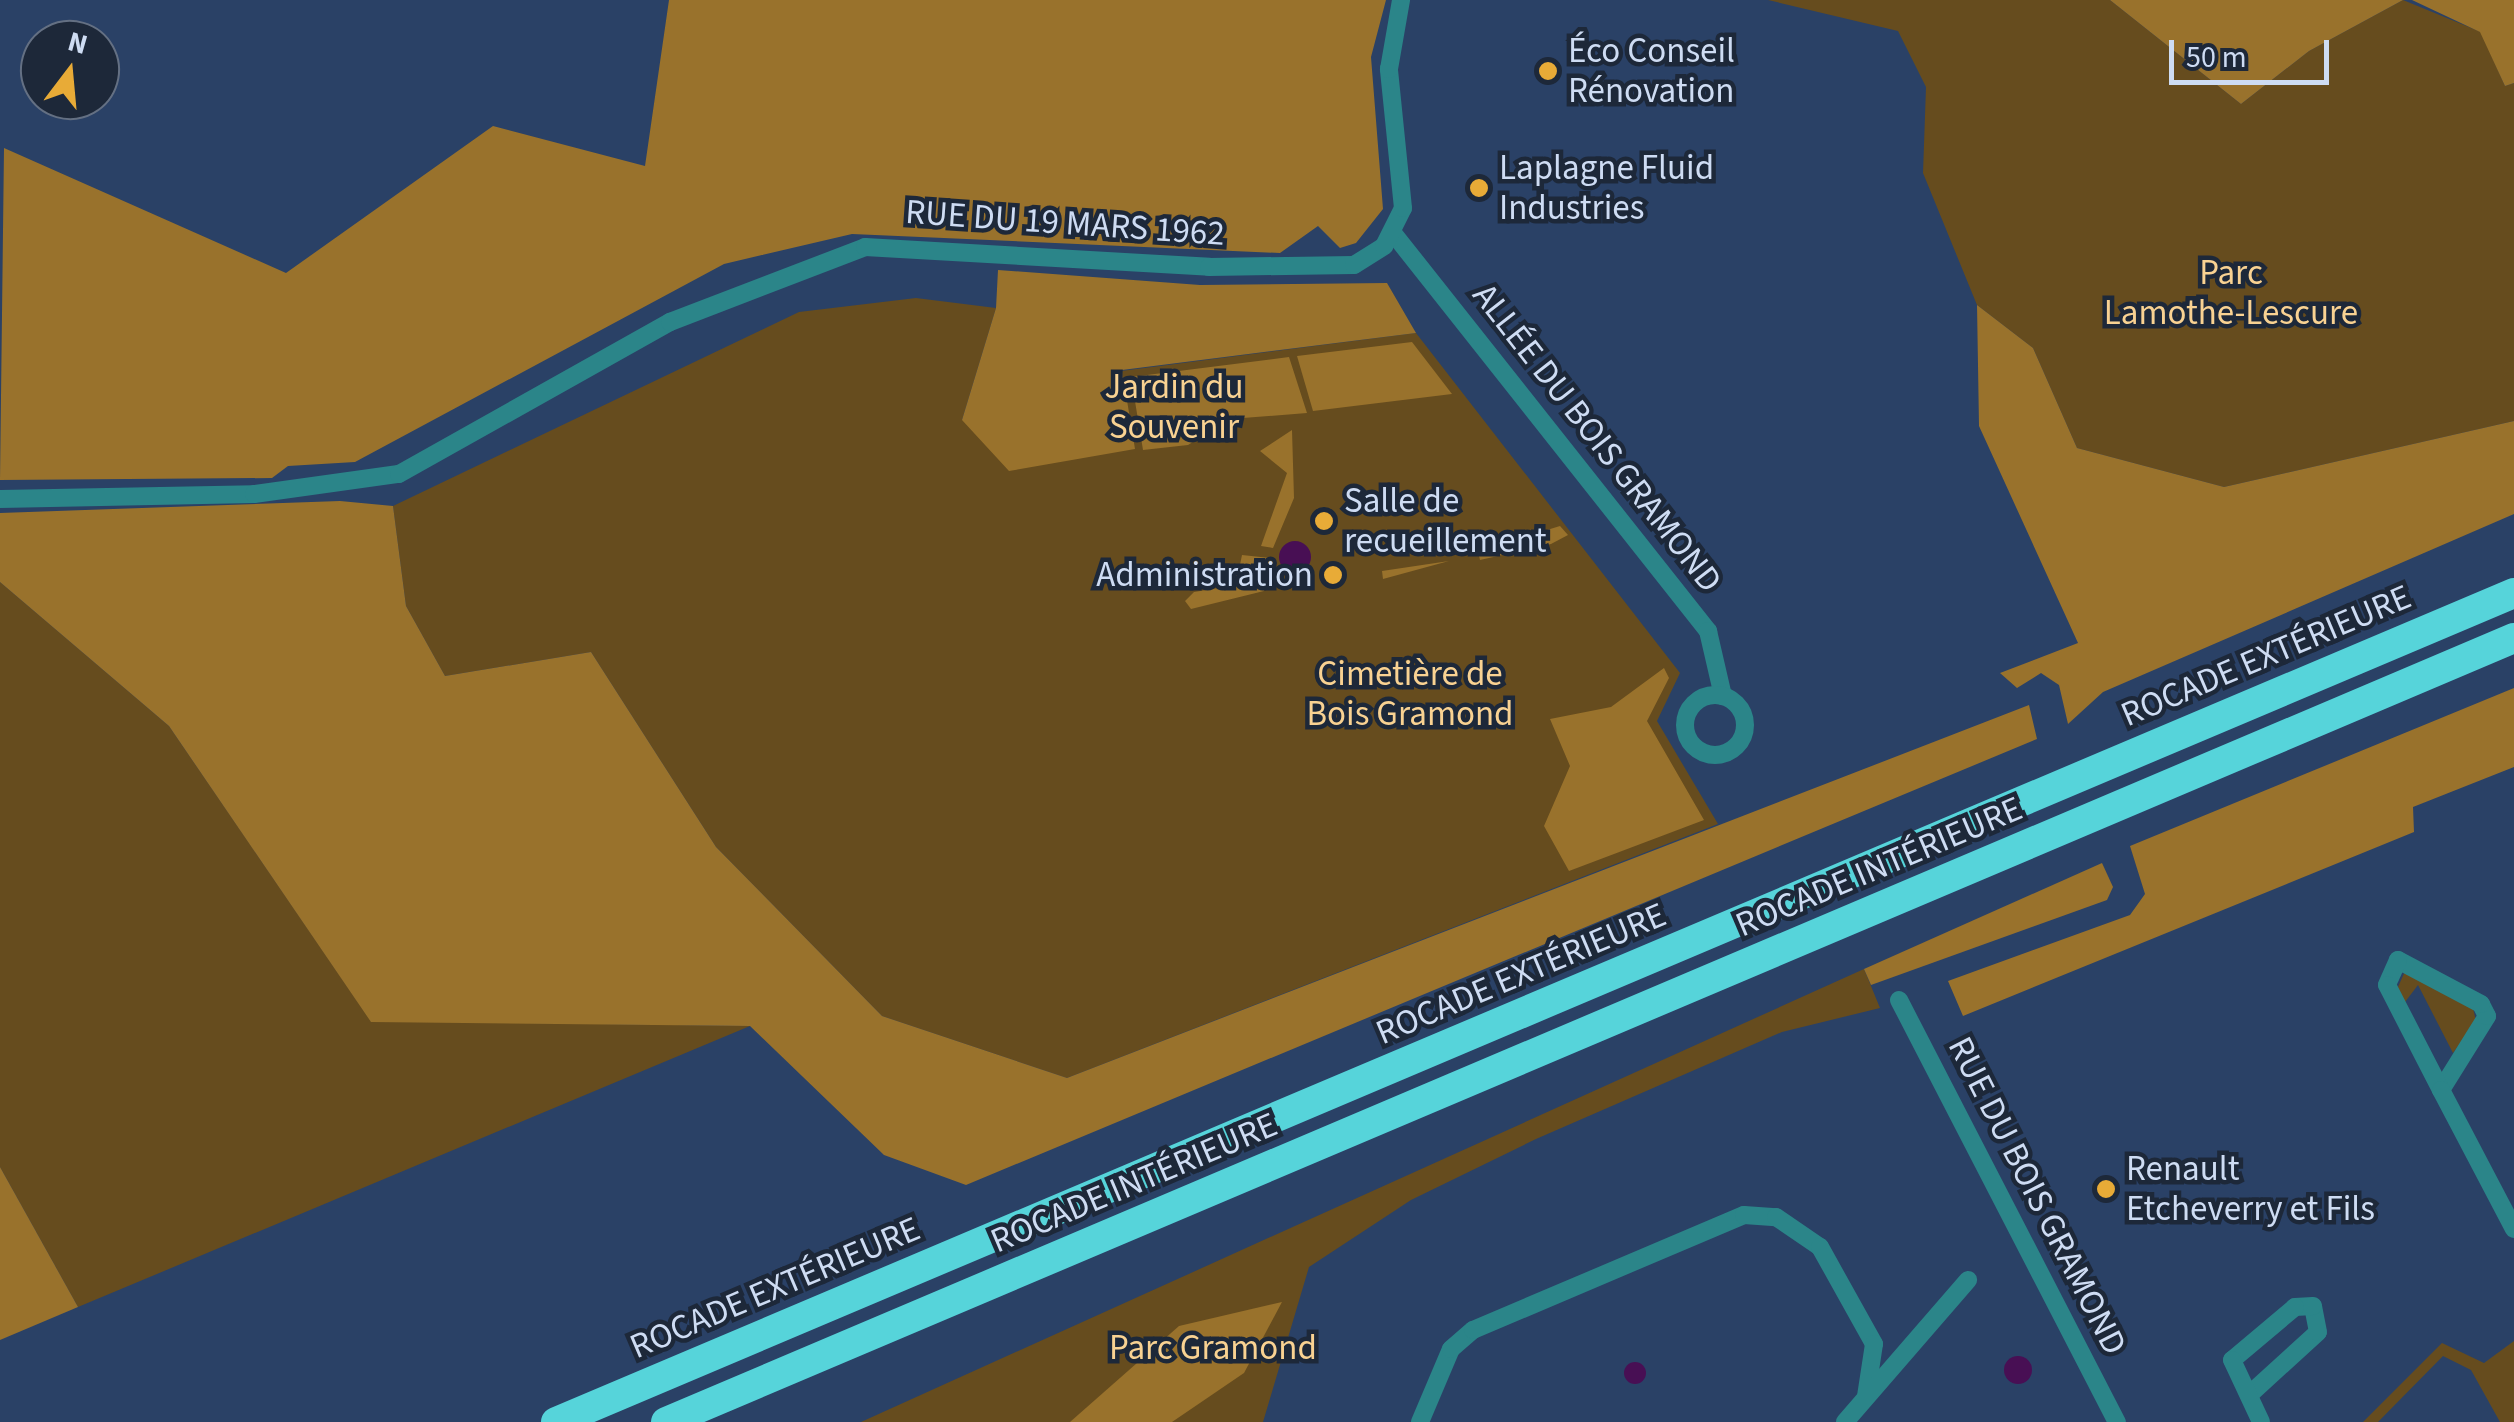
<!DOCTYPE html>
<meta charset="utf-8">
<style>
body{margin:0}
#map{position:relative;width:2514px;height:1422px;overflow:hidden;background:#2a4166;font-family:"Source Sans 3",sans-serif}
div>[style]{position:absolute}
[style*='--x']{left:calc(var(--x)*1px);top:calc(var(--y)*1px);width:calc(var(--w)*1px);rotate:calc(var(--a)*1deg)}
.green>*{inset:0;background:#664c1e}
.forest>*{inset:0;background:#99722c}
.water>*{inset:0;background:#480f54}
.round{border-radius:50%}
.street>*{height:18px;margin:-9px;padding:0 9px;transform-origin:9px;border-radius:9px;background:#2b8589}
.street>.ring{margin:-9px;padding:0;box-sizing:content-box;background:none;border:18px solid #2b8589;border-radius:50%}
.highway>*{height:30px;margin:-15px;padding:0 15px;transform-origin:15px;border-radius:15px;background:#56d4da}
.dots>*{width:28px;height:28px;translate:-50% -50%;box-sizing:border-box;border:5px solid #1d2839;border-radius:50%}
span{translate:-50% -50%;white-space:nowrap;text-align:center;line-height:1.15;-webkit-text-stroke:9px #1d2839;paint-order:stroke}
.poi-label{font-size:35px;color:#cedcf3}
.left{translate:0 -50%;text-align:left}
.right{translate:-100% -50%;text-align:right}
.street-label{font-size:35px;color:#cedcf3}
.park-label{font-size:35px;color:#f9d292}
.north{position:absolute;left:20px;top:20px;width:100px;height:100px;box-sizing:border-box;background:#1d2839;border:2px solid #647083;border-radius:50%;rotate:16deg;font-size:28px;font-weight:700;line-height:40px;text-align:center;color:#cedcf3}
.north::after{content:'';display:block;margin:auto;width:35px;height:45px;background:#e8ab37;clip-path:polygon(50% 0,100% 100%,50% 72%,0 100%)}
.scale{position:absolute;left:2169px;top:40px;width:160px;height:45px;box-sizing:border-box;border:5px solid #cedcf3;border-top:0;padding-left:12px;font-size:30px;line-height:35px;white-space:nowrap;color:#cedcf3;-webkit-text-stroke:8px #1d2839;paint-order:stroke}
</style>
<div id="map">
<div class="green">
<div style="clip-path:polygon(1768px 0,2110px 0,2241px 104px,2309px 51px,2403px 0,2481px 32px,2505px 86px,2514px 83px,2514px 421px,2224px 487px,2077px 448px,2033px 348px,1977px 305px,1923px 173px,1926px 87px,1898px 31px)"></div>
<div style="clip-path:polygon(916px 298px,996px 308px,962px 420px,1121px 371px,1416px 333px,1680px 673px,1657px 721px,1718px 824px,1067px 1078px,882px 1016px,716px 847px,591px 652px,445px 676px,406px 606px,393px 506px,799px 312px)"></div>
<div style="clip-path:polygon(0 582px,169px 726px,371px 1021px,750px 1026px,78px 1307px,0 1167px)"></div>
<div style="clip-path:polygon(1864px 969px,1880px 1008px,1782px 1032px,1536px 1139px,1411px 1200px,1309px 1267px,1263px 1422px,861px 1422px)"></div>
<div style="clip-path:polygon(2406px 969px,2472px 1004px,2476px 1021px,2453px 1053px,2418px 985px,2405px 1002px,2398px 987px)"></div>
<div style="clip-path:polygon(2514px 1341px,2514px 1422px,2500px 1422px,2471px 1370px,2443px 1356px,2378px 1422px,2363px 1422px,2442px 1343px,2484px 1363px)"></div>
</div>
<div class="forest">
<div style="clip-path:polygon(669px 0,1386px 0,1371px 57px,1383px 209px,1356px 243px,1340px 248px,1318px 226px,1280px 253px,852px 234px,724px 264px,355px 462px,288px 466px,272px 478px,0 480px,4px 148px,286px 273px,493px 126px,645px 166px)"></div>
<div style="clip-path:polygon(2110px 0,2403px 0,2309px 51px,2241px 104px)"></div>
<div style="clip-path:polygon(2412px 0,2514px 0,2514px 83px,2505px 86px,2480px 32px)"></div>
<div style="clip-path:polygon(998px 270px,1200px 285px,1387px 283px,1416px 333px,1122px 370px,1135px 449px,1009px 471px,962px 420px,996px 308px)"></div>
<div style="clip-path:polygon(1977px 305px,2033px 348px,2077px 448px,2224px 487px,2514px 421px,2514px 514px,2103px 692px,2068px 724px,2059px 685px,2041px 673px,2017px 688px,2000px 673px,2078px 643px,1979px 426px)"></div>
<div style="clip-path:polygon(1412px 342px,1452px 394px,1313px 411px,1297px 356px)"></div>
<div style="clip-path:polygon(1289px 357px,1307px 413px,1230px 419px,1188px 445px,1143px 450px,1131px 377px)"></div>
<div style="clip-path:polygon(1292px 430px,1294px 498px,1273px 548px,1261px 546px,1287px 473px,1260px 451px)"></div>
<div style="clip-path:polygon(340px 501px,393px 506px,406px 606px,445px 676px,591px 652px,716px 847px,882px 1016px,1067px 1078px,2029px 705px,2037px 739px,966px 1185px,884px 1155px,750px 1026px,371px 1022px,169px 726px,0 582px,0 513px)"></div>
<div style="clip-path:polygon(1560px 526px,1568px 535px,1551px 544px,1480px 560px,1478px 551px)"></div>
<div style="clip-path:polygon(1242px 555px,1270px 558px,1264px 591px,1191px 609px,1185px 601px,1194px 592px,1249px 583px,1238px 574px)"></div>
<div style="clip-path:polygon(1449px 561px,1383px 579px,1382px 571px)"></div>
<div style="clip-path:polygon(1664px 668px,1669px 678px,1647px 721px,1704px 820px,1569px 871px,1544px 826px,1570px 766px,1550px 719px,1611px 707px)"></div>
<div style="clip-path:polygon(2514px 688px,2514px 767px,2413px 807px,2414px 832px,1963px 1016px,1948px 981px,2130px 915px,2145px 894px,2130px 846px)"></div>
<div style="clip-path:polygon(2102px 863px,2113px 887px,2107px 900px,1871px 985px,1864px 969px)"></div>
<div style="clip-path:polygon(0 1167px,78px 1307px,0 1340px)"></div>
<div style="clip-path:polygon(1282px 1302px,1244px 1373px,1172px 1422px,1070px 1422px,1179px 1326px)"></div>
</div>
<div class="water">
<div class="round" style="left:1279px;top:541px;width:32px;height:32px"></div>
<div class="round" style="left:2004px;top:1356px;width:28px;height:28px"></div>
<div class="round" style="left:1624px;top:1362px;width:22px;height:22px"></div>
</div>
<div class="street">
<div style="--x:1393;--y:233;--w:508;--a:51.64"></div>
<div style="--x:1708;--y:631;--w:67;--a:77"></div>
<div style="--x:0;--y:499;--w:254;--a:-1.1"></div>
<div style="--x:254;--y:494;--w:146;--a:-7.9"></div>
<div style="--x:399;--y:474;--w:311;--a:-29.3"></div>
<div style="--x:670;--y:322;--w:209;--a:-21"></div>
<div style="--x:865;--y:247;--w:345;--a:3.3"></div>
<div style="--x:1209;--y:267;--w:145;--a:-0.8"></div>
<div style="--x:1354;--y:265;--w:36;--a:-32"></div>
<div style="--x:1384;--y:246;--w:42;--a:-63.4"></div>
<div style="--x:1403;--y:208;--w:140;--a:-95.8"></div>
<div style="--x:1389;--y:69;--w:70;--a:-80.1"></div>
<div class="ring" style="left:1685px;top:695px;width:42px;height:42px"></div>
<div style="--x:1899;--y:1000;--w:475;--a:62.7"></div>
<div style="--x:2441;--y:1090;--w:87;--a:-58.1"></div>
<div style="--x:2487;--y:1016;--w:13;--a:-117"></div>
<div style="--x:2481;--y:1004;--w:94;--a:-152.1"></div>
<div style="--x:2398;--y:960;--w:27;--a:114"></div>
<div style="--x:2387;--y:985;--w:118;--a:62.8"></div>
<div style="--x:2441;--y:1090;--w:157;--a:62.3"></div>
<div style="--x:2249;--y:1395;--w:93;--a:-42.4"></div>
<div style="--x:2318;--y:1332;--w:26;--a:-101"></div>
<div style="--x:2313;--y:1306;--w:18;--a:177"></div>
<div style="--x:2295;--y:1307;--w:82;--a:139.9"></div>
<div style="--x:2232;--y:1360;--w:68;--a:64.9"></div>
<div style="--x:1420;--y:1422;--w:79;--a:-67"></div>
<div style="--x:1451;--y:1349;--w:29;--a:-41"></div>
<div style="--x:1473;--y:1330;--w:294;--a:-23"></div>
<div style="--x:1744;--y:1215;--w:32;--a:4"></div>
<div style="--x:1776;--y:1217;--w:53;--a:34.3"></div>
<div style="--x:1820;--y:1247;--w:111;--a:60.9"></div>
<div style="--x:1874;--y:1344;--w:53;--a:98.7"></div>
<div style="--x:1845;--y:1422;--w:188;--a:-49.1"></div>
</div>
<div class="highway">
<div style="--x:556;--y:1422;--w:2126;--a:-22.95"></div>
<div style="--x:666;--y:1422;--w:2007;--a:-22.99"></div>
</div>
<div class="dots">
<div style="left:1548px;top:71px;background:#e8ab37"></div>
<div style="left:1479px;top:188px;background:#e8ab37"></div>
<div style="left:1324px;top:521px;background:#e8ab37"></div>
<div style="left:1333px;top:575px;background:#e8ab37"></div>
<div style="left:2106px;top:1189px;background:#e8ab37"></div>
</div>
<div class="poi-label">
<span class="left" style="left:1568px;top:71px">Éco Conseil<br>Rénovation</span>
<span class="left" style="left:1499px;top:188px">Laplagne Fluid<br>Industries</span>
<span class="left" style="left:1344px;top:521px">Salle de<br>recueillement</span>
<span class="right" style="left:1313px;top:575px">Administration</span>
<span class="left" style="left:2126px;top:1189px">Renault<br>Etcheverry et Fils</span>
</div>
<div class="street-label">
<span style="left:1065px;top:223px;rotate:4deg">RUE DU 19 MARS 1962</span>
<span style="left:1597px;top:438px;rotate:52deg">ALLÉE DU BOIS GRAMOND</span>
<span style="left:2266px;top:656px;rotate:-23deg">ROCADE EXTÉRIEURE</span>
<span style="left:1879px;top:867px;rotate:-23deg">ROCADE INTÉRIEURE</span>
<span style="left:1521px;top:974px;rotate:-23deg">ROCADE EXTÉRIEURE</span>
<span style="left:1134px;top:1183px;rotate:-23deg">ROCADE INTÉRIEURE</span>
<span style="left:2037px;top:1196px;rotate:63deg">RUE DU BOIS GRAMOND</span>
<span style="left:775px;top:1288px;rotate:-23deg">ROCADE EXTÉRIEURE</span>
</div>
<div class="park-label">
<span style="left:2231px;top:293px">Parc<br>Lamothe-Lescure</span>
<span style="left:1174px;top:407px">Jardin du<br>Souvenir</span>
<span style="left:1410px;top:694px">Cimetière de<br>Bois Gramond</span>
<span style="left:1213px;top:1348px">Parc Gramond</span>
</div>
<div class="north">N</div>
<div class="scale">50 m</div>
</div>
